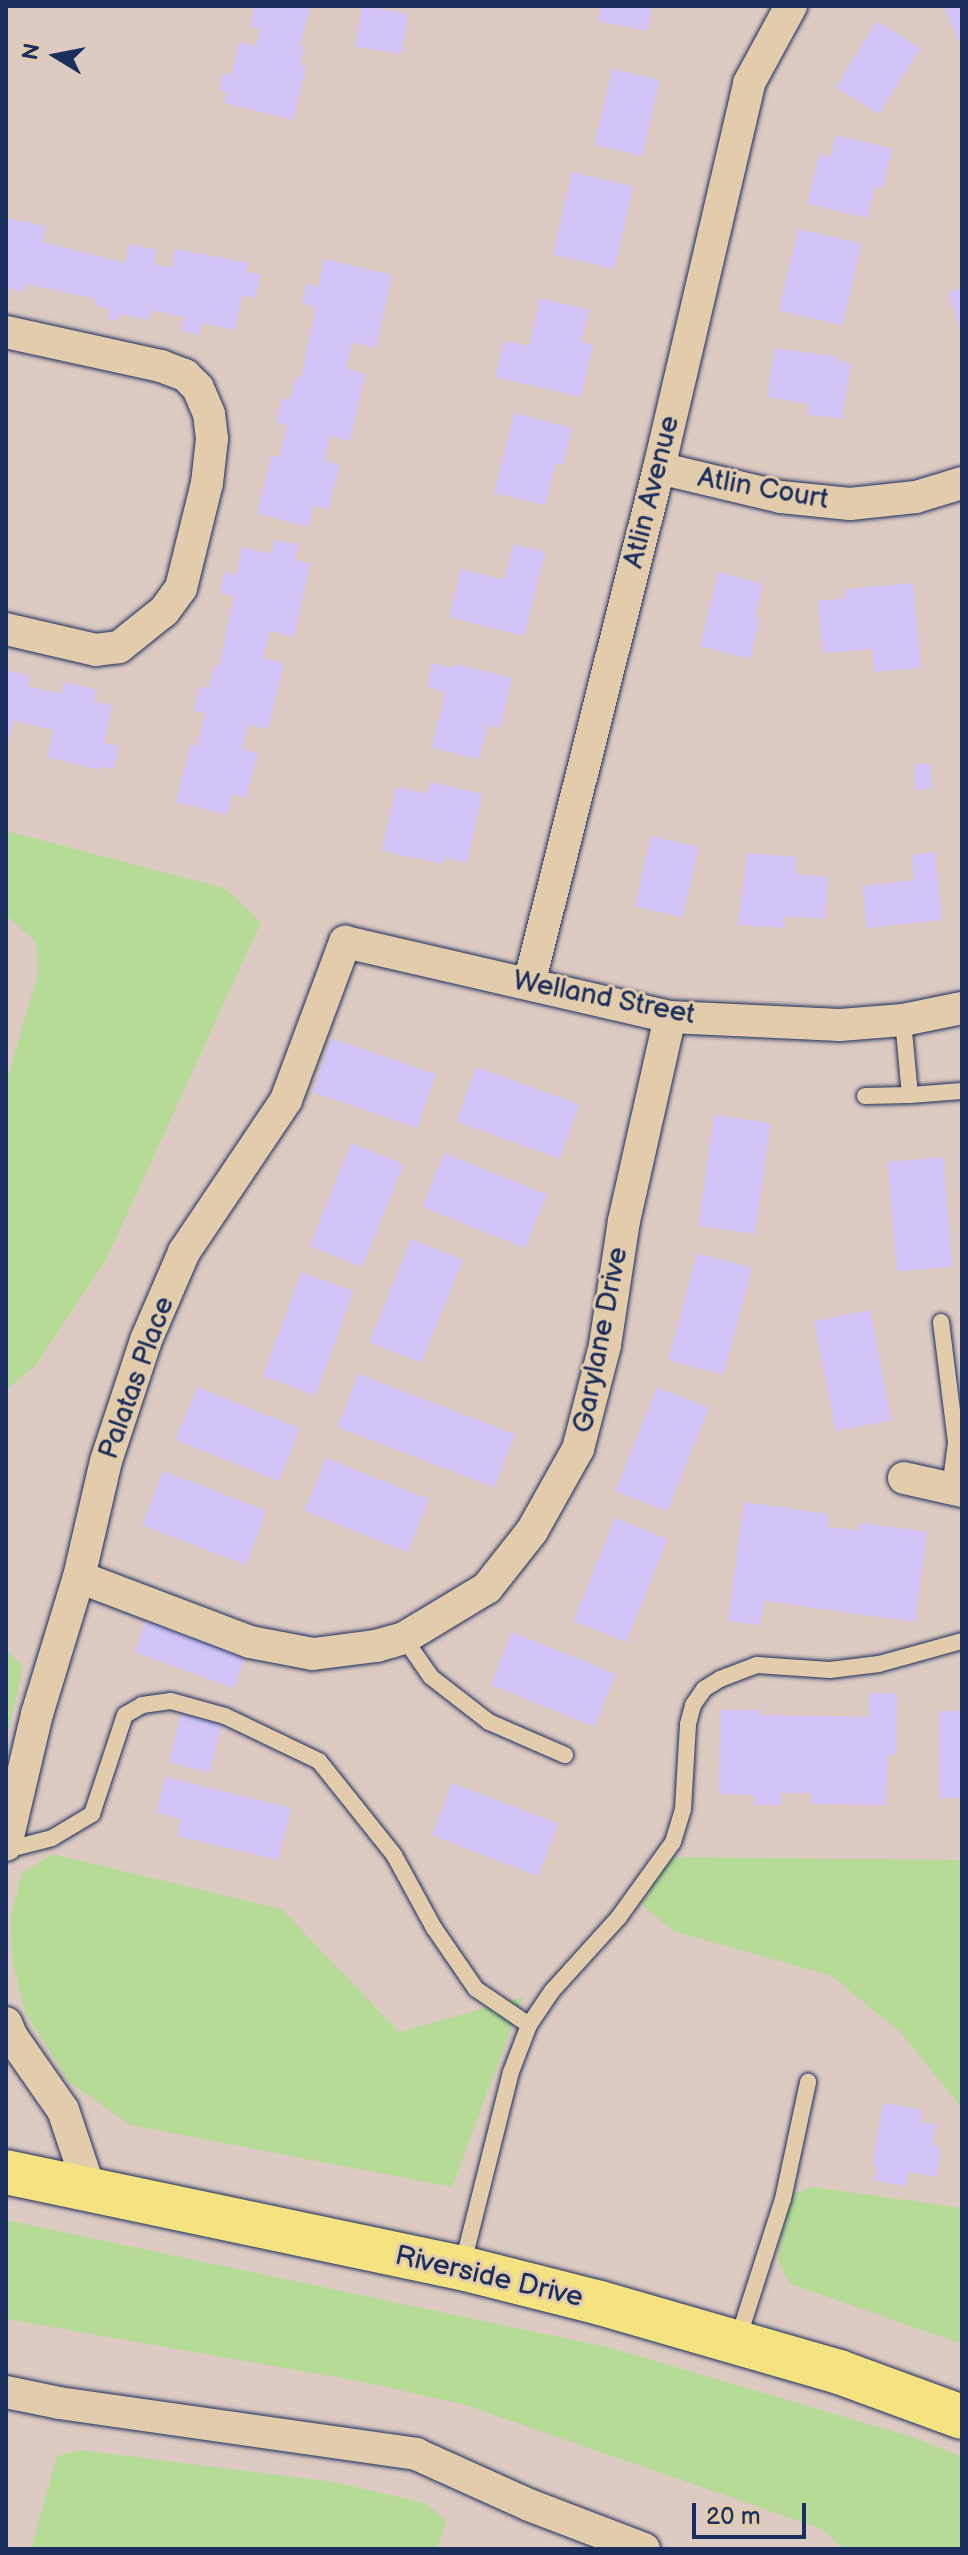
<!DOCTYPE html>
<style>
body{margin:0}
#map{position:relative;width:968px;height:2555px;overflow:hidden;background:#ddcac2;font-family:"Balsamiq Sans",sans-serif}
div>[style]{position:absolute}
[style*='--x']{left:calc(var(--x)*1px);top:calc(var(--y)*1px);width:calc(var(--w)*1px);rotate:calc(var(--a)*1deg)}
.green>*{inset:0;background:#b5db97}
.building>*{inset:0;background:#d2c4f6;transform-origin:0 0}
.roads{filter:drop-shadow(0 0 2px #1b2f5e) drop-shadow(0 0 2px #1b2f5e)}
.service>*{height:16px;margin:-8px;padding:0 8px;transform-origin:8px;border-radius:8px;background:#e2ccac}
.minor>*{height:32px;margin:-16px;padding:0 16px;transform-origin:16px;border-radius:16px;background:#e2ccac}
.primary>*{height:44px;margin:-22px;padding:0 22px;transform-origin:22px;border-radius:22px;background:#f5e382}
span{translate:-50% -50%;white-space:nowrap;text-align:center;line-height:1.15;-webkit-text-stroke:6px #e2ccac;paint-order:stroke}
.street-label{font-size:28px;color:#1b2f5e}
.frame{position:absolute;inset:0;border:8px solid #1b2f5e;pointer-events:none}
.north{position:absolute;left:16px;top:16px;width:80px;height:80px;-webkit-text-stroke:6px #e2ccac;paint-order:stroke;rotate:280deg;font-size:22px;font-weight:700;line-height:32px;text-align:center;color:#1b2f5e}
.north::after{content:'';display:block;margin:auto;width:28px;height:36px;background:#1b2f5e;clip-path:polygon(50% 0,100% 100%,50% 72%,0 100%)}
.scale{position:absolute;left:692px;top:2503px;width:114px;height:36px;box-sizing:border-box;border:4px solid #1b2f5e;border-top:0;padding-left:10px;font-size:24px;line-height:28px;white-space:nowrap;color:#1b2f5e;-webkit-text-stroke:6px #e2ccac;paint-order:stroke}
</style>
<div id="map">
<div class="green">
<div style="clip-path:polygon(6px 831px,224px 888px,261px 922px,107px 1258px,36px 1365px,6px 1390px,6px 1083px,38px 974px,36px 942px,6px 915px)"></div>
<div style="clip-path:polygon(6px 1650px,23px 1667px,6px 1741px)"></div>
<div style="clip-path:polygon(52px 1854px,281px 1909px,399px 2032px,523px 1997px,452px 2187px,130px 2125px,69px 2082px,25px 2012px,12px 1959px,11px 1915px,22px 1873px)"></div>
<div style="clip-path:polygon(666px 1857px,962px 1860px,962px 2108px,901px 2033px,832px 1976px,673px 1931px,642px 1905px)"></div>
<div style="clip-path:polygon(813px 2187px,962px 2208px,962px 2344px,790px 2284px,778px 2260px,789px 2195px)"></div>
<div style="clip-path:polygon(6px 2220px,611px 2348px,909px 2436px,962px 2457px,962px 2549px,844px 2549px,822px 2529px,465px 2405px,363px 2382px,6px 2319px)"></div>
<div style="clip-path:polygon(81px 2450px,334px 2482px,424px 2503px,446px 2520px,437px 2549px,31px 2549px,57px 2456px)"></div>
</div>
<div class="building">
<div style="clip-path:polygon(254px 6px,310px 8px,300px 45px,304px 46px,300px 65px,306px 67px,293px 120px,224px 103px,227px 92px,219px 90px,222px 73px,231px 75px,239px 42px,256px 46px,260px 29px,250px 27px)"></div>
<div style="left:362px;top:6px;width:47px;height:41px;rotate:10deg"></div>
<div style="clip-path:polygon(601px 6px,652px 6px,647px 31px,598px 21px)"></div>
<div style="clip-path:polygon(943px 6px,962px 6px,962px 38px,958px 40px)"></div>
<div style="left:877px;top:21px;width:51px;height:78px;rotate:32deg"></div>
<div style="left:612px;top:69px;width:49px;height:78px;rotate:13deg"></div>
<div style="clip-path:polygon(836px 135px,892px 149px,883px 188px,875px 187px,867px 218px,807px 204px,819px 154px,830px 157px)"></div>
<div style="left:572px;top:172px;width:63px;height:85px;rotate:13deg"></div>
<div style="clip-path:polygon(6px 218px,46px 226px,42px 242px,125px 263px,129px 244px,156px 250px,154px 265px,171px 268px,175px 249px,249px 263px,246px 272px,261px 275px,255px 298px,242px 296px,235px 330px,202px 323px,200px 335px,181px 331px,184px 317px,151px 310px,149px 320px,119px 314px,117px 320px,108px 319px,109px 309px,95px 305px,96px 299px,26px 284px,24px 292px,6px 288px)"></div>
<div style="left:798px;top:229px;width:65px;height:84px;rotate:13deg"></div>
<div style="clip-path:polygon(324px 259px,392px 275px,376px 348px,352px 342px,346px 369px,365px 374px,350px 441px,330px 436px,324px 461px,340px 464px,328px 509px,314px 506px,308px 527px,257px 513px,271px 456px,279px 457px,287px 425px,276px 422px,282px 398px,291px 399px,296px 377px,301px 377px,316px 307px,302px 304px,306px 284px,318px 287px)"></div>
<div style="clip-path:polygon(962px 288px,962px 332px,961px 332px,948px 292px)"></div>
<div style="clip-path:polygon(540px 298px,589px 310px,581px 342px,593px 345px,581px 397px,495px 377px,504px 341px,529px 346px)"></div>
<div style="clip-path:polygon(775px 348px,838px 357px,837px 361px,851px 363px,842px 419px,807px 414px,808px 404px,767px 397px)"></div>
<div style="clip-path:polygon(514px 413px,572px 428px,563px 465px,556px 463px,545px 505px,494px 493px)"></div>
<div style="clip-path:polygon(275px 540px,298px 544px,295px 560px,310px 564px,294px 637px,270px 631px,263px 658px,284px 663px,268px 729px,248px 725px,242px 749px,258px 753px,246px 798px,232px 794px,227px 815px,176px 802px,190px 745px,197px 746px,205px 713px,194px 711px,200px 686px,209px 688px,214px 665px,219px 666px,234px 596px,220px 593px,224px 572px,236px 575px,242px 547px,271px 554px)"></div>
<div style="clip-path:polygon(513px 544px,545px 552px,524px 636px,449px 617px,461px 569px,504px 580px)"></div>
<div style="clip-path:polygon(718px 572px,763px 584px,755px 617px,760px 618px,750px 659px,700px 646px)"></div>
<div style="clip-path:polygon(913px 583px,921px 668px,874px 672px,872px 649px,823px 653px,818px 601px,846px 598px,845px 589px)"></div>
<div style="clip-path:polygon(432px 663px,453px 668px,454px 664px,512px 678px,500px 728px,488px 725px,479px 759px,432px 748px,445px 692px,427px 687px)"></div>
<div style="clip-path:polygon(6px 670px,30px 676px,28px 686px,61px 694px,64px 682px,96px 690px,94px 701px,112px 705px,104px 743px,119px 747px,114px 769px,100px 766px,99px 770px,47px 757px,54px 730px,14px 721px,6px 748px)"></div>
<div style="left:930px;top:763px;width:26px;height:16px;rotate:86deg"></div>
<div style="clip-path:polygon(430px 782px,482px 794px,467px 863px,445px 858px,443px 864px,382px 851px,396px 787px,427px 794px)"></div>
<div style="left:651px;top:836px;width:49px;height:72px;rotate:13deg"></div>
<div style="clip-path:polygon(935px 852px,942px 920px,867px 928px,862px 886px,914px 880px,911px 855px)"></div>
<div style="clip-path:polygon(747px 853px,796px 857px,795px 874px,828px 877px,825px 919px,785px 916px,784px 928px,738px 925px)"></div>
<div style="left:331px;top:1038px;width:111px;height:57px;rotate:19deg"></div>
<div style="left:476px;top:1067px;width:110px;height:58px;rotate:20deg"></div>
<div style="left:714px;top:1115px;width:57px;height:112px;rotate:8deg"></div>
<div style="left:351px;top:1143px;width:57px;height:111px;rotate:22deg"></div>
<div style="left:444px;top:1153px;width:111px;height:58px;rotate:22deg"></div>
<div style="left:943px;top:1157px;width:110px;height:56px;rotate:85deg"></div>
<div style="left:411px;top:1239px;width:56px;height:111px;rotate:22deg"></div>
<div style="left:697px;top:1253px;width:57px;height:111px;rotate:15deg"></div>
<div style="left:301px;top:1272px;width:56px;height:111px;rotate:20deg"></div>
<div style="left:870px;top:1310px;width:112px;height:57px;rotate:79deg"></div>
<div style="left:358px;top:1374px;width:168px;height:57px;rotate:21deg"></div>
<div style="left:197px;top:1387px;width:111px;height:57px;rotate:22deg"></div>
<div style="left:657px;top:1387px;width:56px;height:112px;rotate:22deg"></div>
<div style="left:326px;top:1458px;width:111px;height:57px;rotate:22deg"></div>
<div style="left:163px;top:1471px;width:111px;height:58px;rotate:21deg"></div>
<div style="clip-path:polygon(744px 1502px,828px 1514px,827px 1527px,859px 1531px,860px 1523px,927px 1532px,915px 1622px,764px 1601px,760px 1625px,728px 1621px)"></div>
<div style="left:615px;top:1518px;width:57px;height:111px;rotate:22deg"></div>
<div style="left:146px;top:1620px;width:106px;height:34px;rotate:20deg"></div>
<div style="left:512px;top:1632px;width:112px;height:57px;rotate:22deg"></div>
<div style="clip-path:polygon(869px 1693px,897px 1693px,896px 1755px,888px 1755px,886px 1805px,811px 1804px,811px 1793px,781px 1793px,781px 1805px,754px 1805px,754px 1795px,719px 1794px,720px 1710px,760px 1710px,760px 1715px,869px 1717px)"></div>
<div style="left:939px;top:1711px;width:23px;height:87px"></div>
<div style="left:181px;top:1713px;width:42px;height:51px;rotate:14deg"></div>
<div style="clip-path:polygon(165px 1777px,291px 1808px,278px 1860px,177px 1836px,181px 1819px,156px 1813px)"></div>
<div style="left:452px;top:1783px;width:114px;height:56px;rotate:21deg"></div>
<div style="clip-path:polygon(883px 2103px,923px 2110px,921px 2122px,936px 2124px,932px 2146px,941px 2147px,936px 2177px,908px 2172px,906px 2186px,874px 2181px,877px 2166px,872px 2165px)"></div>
</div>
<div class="roads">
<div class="service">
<div style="--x:903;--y:1020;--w:75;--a:84.7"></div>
<div style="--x:910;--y:1095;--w:52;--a:-4.4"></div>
<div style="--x:865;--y:1096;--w:45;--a:-1.3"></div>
<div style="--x:941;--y:1322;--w:122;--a:82.9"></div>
<div style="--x:956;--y:1443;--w:45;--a:97.6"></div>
<div style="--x:404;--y:1638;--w:47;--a:55.3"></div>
<div style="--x:431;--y:1677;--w:73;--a:37.8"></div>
<div style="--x:489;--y:1722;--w:83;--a:23.5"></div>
<div style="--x:6;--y:1850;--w:48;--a:-14.6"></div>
<div style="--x:52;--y:1838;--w:47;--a:-31"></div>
<div style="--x:92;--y:1814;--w:104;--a:-71.6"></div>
<div style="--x:125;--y:1715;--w:20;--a:-30"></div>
<div style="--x:142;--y:1705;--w:29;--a:-8"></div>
<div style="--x:171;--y:1701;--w:56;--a:15.5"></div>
<div style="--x:225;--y:1716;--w:104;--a:25.6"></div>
<div style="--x:319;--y:1761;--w:120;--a:51.4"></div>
<div style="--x:394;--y:1855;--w:83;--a:61.3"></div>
<div style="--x:434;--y:1928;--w:74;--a:55.5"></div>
<div style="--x:476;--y:1989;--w:64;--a:34.2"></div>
<div style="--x:462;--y:2267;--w:201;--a:-75.9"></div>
<div style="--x:511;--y:2072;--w:50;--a:-69"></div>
<div style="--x:529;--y:2025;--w:41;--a:-55.9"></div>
<div style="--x:552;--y:1991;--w:100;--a:-47.8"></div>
<div style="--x:619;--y:1917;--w:92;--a:-54.2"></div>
<div style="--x:673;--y:1842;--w:34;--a:-73"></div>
<div style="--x:683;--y:1809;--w:85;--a:-86.6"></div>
<div style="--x:688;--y:1724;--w:20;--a:-75"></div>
<div style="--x:693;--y:1705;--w:19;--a:-55"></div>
<div style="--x:704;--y:1689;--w:19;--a:-32"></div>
<div style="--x:720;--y:1679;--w:40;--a:-21"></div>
<div style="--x:757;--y:1665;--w:73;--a:3.9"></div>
<div style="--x:830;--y:1670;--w:49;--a:-7"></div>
<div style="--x:879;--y:1664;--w:86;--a:-15.5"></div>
<div style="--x:738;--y:2339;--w:147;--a:-72.2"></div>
<div style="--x:783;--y:2199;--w:120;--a:-77.9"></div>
</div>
<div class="minor">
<div style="--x:6;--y:332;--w:159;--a:12.4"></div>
<div style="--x:161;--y:366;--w:26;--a:21"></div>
<div style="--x:185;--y:375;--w:18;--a:45"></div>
<div style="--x:198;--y:388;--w:28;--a:67"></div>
<div style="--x:209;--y:414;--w:25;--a:83"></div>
<div style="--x:212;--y:439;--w:44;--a:96.5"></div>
<div style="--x:207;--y:483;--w:108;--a:103.9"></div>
<div style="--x:181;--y:588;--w:29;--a:126"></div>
<div style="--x:164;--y:611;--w:58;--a:141.3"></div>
<div style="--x:119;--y:647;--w:23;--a:173"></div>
<div style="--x:96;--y:650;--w:92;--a:-166.9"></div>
<div style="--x:659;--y:468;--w:125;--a:13.4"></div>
<div style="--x:781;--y:497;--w:69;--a:5.8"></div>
<div style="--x:850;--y:504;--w:66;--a:-6.1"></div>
<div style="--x:916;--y:497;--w:48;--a:-16.9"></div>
<div style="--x:529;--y:984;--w:532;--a:-75.86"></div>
<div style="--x:659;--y:468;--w:395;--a:-76.8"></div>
<div style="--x:749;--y:83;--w:88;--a:-61.4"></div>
<div style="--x:904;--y:1478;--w:59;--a:12.6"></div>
<div style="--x:79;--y:1577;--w:183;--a:20.8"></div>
<div style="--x:250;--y:1642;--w:64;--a:10.8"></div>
<div style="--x:313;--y:1654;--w:64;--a:-7.2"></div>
<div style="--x:376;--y:1646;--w:29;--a:-16"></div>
<div style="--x:404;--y:1638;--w:97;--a:-31.1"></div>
<div style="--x:487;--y:1588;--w:73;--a:-51.7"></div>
<div style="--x:532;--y:1531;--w:94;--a:-60.7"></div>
<div style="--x:578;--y:1449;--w:107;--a:-75.4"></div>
<div style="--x:605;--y:1345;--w:125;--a:-81.3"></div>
<div style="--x:624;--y:1221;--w:209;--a:-77.3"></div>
<div style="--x:6;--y:1845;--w:135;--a:-76.7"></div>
<div style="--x:37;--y:1714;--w:143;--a:-73"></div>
<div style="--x:79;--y:1577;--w:119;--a:-76.9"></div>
<div style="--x:106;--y:1461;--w:127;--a:-71.7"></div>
<div style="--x:146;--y:1340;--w:96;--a:-66.6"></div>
<div style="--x:184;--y:1252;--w:183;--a:-56.1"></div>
<div style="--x:286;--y:1100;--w:169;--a:-69.5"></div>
<div style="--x:345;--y:942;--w:334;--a:13"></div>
<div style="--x:670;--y:1017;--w:170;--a:2.7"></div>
<div style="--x:840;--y:1025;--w:63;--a:-4.5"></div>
<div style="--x:903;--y:1020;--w:60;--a:-11.5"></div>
<div style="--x:6;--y:2023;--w:15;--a:67"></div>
<div style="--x:12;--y:2037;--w:89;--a:55.1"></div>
<div style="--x:63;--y:2110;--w:84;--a:71.4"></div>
<div style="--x:6;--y:2392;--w:54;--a:11.7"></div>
<div style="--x:59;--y:2403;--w:361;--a:8.1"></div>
<div style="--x:416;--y:2454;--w:124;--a:24.3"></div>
<div style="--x:529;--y:2505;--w:123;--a:20.9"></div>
</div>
<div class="primary">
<div style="--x:6;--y:2172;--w:466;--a:11.9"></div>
<div style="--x:462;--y:2268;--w:142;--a:14.2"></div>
<div style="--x:600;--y:2303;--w:249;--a:16.1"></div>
<div style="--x:839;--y:2372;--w:131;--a:20.1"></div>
</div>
</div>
<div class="street-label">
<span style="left:763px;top:489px;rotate:10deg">Atlin Court</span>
<span style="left:652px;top:492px;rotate:-76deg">Atlin Avenue</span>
<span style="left:604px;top:998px;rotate:11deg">Welland Street</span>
<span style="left:601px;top:1340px;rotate:-79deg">Garylane Drive</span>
<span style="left:137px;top:1378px;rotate:-70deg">Palatas Place</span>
<span style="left:489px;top:2277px;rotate:13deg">Riverside Drive</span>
</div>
<div class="frame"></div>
<div class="north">N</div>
<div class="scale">20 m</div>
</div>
